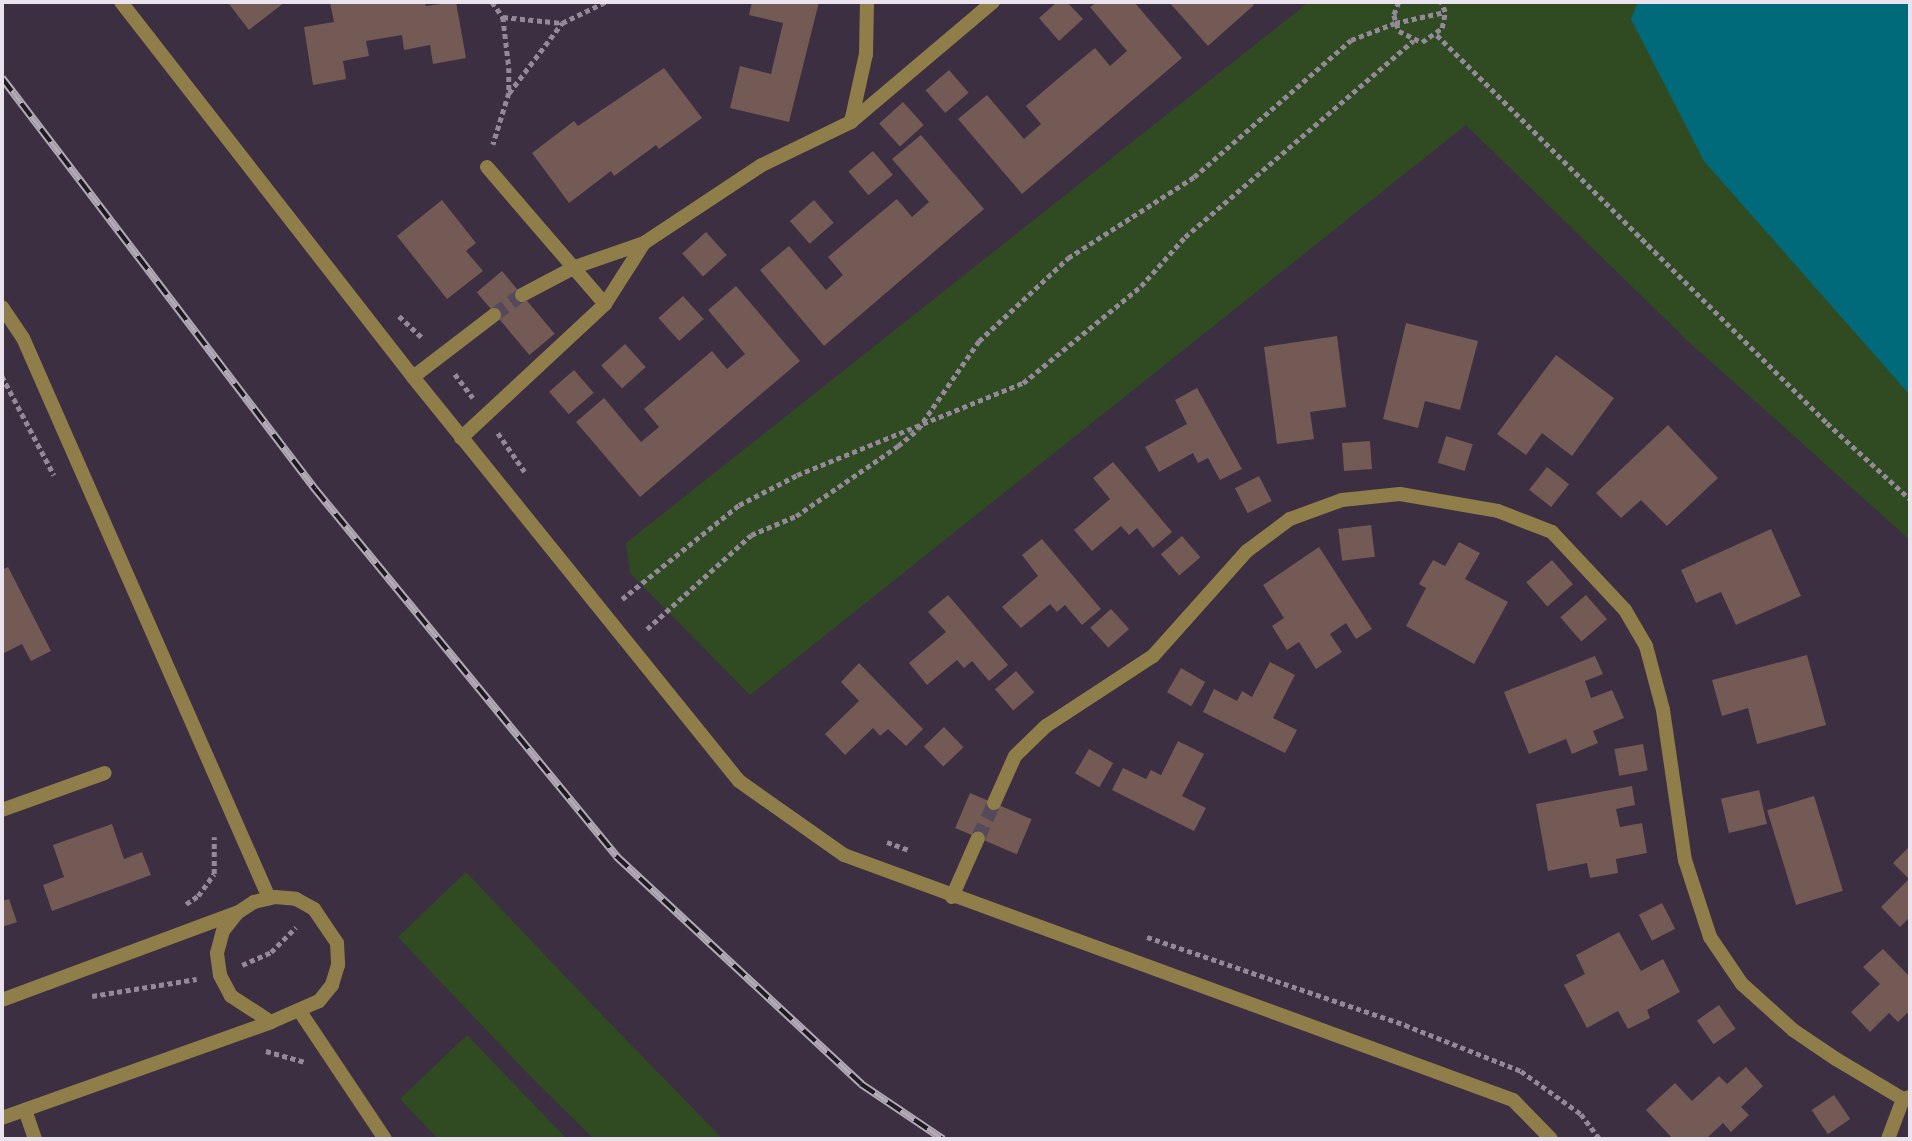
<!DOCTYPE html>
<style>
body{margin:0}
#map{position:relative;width:1912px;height:1141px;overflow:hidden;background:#3b2f41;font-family:Poppins,sans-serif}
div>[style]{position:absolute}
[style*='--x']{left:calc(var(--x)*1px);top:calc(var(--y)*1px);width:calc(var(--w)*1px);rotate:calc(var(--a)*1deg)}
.green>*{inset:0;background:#304b22}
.water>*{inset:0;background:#006a7a}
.building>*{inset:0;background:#735a54;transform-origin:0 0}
.street-tunnel>*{height:14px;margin-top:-7px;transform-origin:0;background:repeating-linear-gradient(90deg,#554a5b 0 14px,transparent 0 21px)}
.path>*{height:4.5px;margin-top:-2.25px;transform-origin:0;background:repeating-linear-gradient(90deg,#938998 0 5px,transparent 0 8.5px)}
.lane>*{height:14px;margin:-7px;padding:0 7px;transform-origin:7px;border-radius:7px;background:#8f7e49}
.street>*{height:14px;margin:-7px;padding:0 7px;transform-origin:7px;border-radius:7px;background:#8f7e49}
.rail>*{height:8px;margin-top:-4px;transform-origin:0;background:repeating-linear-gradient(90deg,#1f1921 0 16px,#b2a9b7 0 32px);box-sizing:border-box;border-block:2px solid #b2a9b7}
span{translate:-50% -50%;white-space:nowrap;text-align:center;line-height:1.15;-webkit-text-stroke:6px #1f1921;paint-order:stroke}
.frame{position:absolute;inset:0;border:4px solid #eae3ee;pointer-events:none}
</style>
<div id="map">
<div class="green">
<div style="clip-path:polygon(1309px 2px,1910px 2px,1910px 540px,1690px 343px,1466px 125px,750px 695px,630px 573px,626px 543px)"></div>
<div style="clip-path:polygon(466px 872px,600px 1013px,723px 1139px,594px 1139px,532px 1078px,398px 937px)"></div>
<div style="clip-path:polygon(467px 1035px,567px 1139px,438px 1139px,400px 1099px)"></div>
</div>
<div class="water">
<div style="clip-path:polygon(1638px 2px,1910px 2px,1910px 395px,1704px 161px,1631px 19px)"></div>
</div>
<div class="building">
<div style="clip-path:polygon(231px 2px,285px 2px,249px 30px,229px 4px)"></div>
<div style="clip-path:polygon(330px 2px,425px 2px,426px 6px,456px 2px,466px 58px,433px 64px,430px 45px,404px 50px,402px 35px,366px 41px,369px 56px,343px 61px,346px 79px,313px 85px,304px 27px,334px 22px)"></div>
<div style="clip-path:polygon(752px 2px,819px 2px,789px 122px,730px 108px,740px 66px,771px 74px,783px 23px,749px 15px)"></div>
<div style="clip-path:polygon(1057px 2px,1067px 2px,1083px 19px,1059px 41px,1039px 18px)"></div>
<div style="clip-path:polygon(1097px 2px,1134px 2px,1182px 58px,1022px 194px,958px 119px,987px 95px,1024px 139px,1041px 124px,1026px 106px,1060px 77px,1095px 48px,1110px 66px,1127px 51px,1090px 7px)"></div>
<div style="clip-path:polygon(1169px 2px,1250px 2px,1254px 5px,1208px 46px)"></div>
<div style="clip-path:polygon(664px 68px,702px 118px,659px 149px,656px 145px,614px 176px,611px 171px,569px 203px,532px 153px,574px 121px,578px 126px)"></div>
<div style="left:949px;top:70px;width:30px;height:31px;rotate:49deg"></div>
<div style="left:903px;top:102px;width:31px;height:32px;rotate:48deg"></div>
<div style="clip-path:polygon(921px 135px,984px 209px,824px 346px,760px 270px,789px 246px,826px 290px,843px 275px,828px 257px,862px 228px,897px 199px,912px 217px,929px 202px,892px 159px)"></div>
<div style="left:873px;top:151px;width:31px;height:32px;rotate:50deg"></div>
<div style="clip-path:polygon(442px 200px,476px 243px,466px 251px,483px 271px,447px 299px,397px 236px)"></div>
<div style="left:814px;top:200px;width:30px;height:32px;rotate:49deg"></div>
<div style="left:706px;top:232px;width:31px;height:32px;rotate:48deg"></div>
<div style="left:502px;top:271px;width:82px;height:33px;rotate:50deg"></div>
<div style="clip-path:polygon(736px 286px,800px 361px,640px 497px,576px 422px,604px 398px,641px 442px,659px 427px,644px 409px,712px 351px,727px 369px,745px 354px,708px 310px)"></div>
<div style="left:683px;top:296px;width:31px;height:33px;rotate:48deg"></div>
<div style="clip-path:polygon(1406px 323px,1478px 341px,1460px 410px,1425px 401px,1418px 428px,1383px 419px)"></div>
<div style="clip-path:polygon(1337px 336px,1346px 407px,1310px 412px,1314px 439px,1277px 444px,1264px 347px)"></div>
<div style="left:625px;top:344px;width:31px;height:32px;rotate:48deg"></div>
<div style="clip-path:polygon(1556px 355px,1614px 398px,1572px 456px,1542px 433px,1526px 455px,1497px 434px)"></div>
<div style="left:574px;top:370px;width:30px;height:33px;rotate:49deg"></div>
<div style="clip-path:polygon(1197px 388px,1242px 469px,1220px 480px,1208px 458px,1198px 463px,1193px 453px,1159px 472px,1145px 447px,1187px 424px,1175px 400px)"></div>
<div style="clip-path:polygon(1668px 425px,1718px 478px,1667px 526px,1641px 500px,1621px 518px,1596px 493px)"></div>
<div style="left:1446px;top:436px;width:28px;height:28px;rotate:17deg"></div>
<div style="left:1370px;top:441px;width:28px;height:28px;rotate:86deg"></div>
<div style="clip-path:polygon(1113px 462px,1172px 532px,1153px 548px,1137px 528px,1129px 535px,1121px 526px,1092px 551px,1074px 530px,1110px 499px,1093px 478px)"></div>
<div style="left:1547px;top:467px;width:28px;height:29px;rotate:38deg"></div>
<div style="left:1259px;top:476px;width:28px;height:27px;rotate:63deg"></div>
<div style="left:1371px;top:525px;width:32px;height:33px;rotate:83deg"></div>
<div style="clip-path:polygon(1771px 529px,1801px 596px,1736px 625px,1721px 592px,1696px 603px,1681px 570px)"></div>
<div style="left:1182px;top:536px;width:28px;height:28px;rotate:49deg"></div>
<div style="clip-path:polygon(1042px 539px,1101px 609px,1082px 625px,1065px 605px,1057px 612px,1050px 604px,1021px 628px,1002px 607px,1038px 576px,1022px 555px)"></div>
<div style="clip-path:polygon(1459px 542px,1480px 553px,1465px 579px,1508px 602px,1474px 664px,1406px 626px,1426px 588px,1419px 584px,1433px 560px,1445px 566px)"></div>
<div style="clip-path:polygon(1319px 547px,1372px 629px,1356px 639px,1346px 623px,1330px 634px,1342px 652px,1316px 669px,1299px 642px,1287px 650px,1272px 626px,1284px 618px,1263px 585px)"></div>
<div style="left:1552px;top:560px;width:32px;height:34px;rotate:49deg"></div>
<div style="clip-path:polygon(8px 567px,51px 651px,31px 661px,22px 644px,2px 654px,2px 570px)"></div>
<div style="clip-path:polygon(948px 595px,1008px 665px,989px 681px,972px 661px,964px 668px,957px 660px,927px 685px,909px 663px,946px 632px,928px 612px)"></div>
<div style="left:1586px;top:595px;width:32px;height:34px;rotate:49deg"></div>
<div style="left:1111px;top:609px;width:27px;height:28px;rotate:48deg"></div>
<div style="clip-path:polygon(1807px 655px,1826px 725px,1757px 744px,1748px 708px,1722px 716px,1712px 680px)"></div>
<div style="clip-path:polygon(1595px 656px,1603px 674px,1585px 681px,1591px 698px,1612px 690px,1624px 718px,1593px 731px,1598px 743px,1572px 754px,1566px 739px,1529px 754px,1504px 692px)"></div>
<div style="clip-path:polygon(1270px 662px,1295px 675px,1273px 718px,1297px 730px,1285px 753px,1203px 712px,1214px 689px,1237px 701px,1242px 691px,1252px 697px)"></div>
<div style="clip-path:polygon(859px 663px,923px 729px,906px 746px,888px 729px,880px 736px,873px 728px,845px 755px,825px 734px,859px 701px,841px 682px)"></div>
<div style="left:1181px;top:668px;width:28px;height:28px;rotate:30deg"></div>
<div style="left:1016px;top:671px;width:28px;height:28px;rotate:49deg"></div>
<div style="left:944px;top:727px;width:28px;height:28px;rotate:46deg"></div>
<div style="clip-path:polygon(1178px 741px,1204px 754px,1182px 796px,1206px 808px,1194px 831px,1112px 790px,1123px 768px,1146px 779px,1151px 770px,1161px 775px)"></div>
<div style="left:1643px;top:744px;width:27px;height:29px;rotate:80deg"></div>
<div style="left:1089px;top:749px;width:28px;height:28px;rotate:30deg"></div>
<div style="clip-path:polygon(1632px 786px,1635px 805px,1616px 809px,1620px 827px,1642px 823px,1647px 853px,1616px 859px,1618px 873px,1590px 878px,1587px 863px,1548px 871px,1536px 804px)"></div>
<div style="left:1759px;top:790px;width:35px;height:39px;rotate:77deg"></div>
<div style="left:970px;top:793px;width:67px;height:38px;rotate:23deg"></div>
<div style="left:1814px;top:796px;width:99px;height:49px;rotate:73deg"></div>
<div style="clip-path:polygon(112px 824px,124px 859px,142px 852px,151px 875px,52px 911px,43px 885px,64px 877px,53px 845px)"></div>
<div style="clip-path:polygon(1910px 846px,1910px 917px,1900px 927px,1881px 907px,1909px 879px,1893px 863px)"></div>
<div style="clip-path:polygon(9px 899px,17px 922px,2px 927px,2px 901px)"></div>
<div style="left:1662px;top:903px;width:29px;height:26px;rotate:63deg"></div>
<div style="clip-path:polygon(1619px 932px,1641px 971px,1663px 959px,1680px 992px,1647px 1010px,1650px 1018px,1628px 1029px,1618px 1011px,1587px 1028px,1564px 985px,1585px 974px,1576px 955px)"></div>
<div style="clip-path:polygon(1883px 949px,1910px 977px,1910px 1017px,1907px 1013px,1898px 1022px,1889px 1013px,1870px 1032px,1851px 1012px,1880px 984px,1863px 967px)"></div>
<div style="left:1719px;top:1005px;width:29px;height:27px;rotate:55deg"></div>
<div style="clip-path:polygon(1746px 1067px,1763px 1086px,1741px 1107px,1749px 1115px,1731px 1132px,1723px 1123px,1706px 1139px,1673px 1139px,1646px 1110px,1675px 1083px,1692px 1101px,1719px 1076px,1727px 1084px)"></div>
<div style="left:1834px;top:1095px;width:29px;height:27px;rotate:56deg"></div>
</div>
<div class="street-tunnel">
<div style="--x:494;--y:315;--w:34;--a:-36"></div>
<div style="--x:978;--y:838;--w:38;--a:-65"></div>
</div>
<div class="path">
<div style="--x:492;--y:2;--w:19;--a:54"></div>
<div style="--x:503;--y:17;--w:51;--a:83.3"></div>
<div style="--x:509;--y:68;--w:25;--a:90"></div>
<div style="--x:509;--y:93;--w:54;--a:107.1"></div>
<div style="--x:1399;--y:2;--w:14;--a:111"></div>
<div style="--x:1394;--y:15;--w:17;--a:73"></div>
<div style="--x:1399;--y:31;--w:25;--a:26"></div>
<div style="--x:1422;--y:42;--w:24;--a:-35"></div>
<div style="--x:1442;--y:28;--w:16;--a:-79"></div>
<div style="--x:1445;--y:12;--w:11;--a:-112"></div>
<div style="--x:503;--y:17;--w:59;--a:5.8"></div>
<div style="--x:1437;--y:35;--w:550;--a:44.85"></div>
<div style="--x:1827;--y:423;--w:113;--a:42.5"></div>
<div style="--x:509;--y:93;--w:88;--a:-52.9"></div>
<div style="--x:562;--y:23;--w:48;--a:-26"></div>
<div style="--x:399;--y:316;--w:34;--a:43"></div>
<div style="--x:455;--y:374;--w:30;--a:53"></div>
<div style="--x:2;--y:376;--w:112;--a:62.3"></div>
<div style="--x:498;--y:433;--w:47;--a:55.3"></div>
<div style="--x:622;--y:599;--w:150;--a:-38.8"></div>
<div style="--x:739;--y:505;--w:65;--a:-27.3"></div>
<div style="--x:797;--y:475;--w:244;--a:-22.2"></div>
<div style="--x:1023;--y:383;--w:153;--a:-39.4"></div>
<div style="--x:1141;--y:286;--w:66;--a:-48.1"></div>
<div style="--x:1185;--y:237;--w:301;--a:-40.7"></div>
<div style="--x:647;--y:629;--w:140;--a:-42.1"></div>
<div style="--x:751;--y:535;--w:49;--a:-22.9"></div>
<div style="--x:796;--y:516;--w:124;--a:-34.5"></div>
<div style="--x:898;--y:446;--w:26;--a:-40"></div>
<div style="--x:918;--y:429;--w:107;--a:-55.3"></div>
<div style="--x:979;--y:341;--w:122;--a:-43"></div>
<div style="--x:1068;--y:258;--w:150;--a:-32.7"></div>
<div style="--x:1194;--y:177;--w:208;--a:-41.1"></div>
<div style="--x:1351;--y:40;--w:47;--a:-21.1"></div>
<div style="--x:1395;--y:23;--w:51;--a:-12.4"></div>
<div style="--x:887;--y:842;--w:23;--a:20"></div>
<div style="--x:186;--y:904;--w:14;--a:-34"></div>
<div style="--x:198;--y:896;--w:27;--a:-54"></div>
<div style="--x:214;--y:874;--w:37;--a:-90"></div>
<div style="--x:1147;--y:937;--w:273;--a:18.8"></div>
<div style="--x:1405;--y:1025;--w:125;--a:21.6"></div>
<div style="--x:1521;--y:1071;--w:74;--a:35.6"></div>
<div style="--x:1581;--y:1114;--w:31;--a:53"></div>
<div style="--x:242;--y:965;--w:32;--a:-24"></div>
<div style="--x:271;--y:952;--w:35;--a:-45"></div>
<div style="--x:92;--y:996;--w:106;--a:-9.2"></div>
<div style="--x:266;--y:1051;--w:41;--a:15.8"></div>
</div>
<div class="lane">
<div style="--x:851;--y:122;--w:70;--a:-77.6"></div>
<div style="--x:866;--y:54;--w:52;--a:-88.9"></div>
<div style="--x:487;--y:167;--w:181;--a:49.3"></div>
<div style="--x:522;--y:295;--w:60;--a:-27.8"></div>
<div style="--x:575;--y:267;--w:73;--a:-19.2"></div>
<div style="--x:644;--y:243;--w:141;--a:-33.5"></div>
<div style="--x:762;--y:165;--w:99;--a:-25.8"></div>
<div style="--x:851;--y:122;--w:186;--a:-40.2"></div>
<div style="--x:461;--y:438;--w:197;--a:-42.9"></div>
<div style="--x:605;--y:304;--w:72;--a:-57.4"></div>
<div style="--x:994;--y:803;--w:51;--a:-65.9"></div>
<div style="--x:1015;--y:756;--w:43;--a:-44.1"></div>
<div style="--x:1046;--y:726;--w:128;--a:-33.2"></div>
<div style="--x:1153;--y:656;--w:141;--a:-48.2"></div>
<div style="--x:1247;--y:551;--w:54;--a:-36.7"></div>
<div style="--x:1290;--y:519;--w:55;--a:-20.1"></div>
<div style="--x:1342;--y:500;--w:58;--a:-5.9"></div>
<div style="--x:1400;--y:494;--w:99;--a:9.8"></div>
<div style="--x:1498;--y:511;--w:58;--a:21.3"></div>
<div style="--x:1552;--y:532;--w:107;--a:46.9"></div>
<div style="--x:1625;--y:610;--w:42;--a:59.7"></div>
<div style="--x:1646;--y:646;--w:66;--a:75.1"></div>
<div style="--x:1663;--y:710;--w:152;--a:81.7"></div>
<div style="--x:1685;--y:860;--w:81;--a:72"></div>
<div style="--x:1710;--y:937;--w:57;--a:55.8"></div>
<div style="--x:1742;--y:984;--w:69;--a:42"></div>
<div style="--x:1793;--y:1030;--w:52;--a:34"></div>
<div style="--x:1836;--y:1059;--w:78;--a:30.8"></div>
<div style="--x:1903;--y:1099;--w:7;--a:-16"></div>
<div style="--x:2;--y:810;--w:109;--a:-19.8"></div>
<div style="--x:25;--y:1110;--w:31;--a:71"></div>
<div style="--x:1888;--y:1139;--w:43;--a:-69.4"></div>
</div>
<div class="street">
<div style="--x:121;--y:2;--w:475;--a:52.1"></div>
<div style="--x:413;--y:377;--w:519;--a:51.1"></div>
<div style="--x:739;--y:781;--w:128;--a:35.2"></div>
<div style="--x:844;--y:855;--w:712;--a:20.11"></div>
<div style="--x:1513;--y:1100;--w:54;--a:45.7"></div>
<div style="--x:2;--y:307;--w:37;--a:56"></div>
<div style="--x:23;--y:338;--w:612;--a:66.28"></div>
<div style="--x:413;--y:377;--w:102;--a:-37.4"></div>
<div style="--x:275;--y:897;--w:21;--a:5"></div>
<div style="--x:296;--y:899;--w:21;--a:29"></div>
<div style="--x:314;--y:909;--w:41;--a:55.9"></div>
<div style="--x:337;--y:943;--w:22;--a:87"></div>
<div style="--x:338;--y:965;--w:21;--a:107"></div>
<div style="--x:332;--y:985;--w:21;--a:129"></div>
<div style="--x:319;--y:1001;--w:52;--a:156.4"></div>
<div style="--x:271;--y:1022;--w:48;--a:-147"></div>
<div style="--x:231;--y:996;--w:24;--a:-118"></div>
<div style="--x:220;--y:975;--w:22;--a:-98"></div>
<div style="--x:217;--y:953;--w:23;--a:-75"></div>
<div style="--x:223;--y:931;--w:23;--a:-52"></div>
<div style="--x:237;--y:913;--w:20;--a:-33"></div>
<div style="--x:254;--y:902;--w:22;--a:-13"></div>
<div style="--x:952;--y:897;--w:64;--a:-66.2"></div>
<div style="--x:2;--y:1000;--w:250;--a:-20.4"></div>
<div style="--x:301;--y:1013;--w:151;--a:56.3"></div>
<div style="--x:2;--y:1118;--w:286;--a:-19.6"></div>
</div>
<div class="rail">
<div style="--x:2;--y:78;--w:517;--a:52.71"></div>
<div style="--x:315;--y:489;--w:475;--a:50.6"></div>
<div style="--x:616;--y:856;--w:335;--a:42.9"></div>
<div style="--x:861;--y:1084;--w:99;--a:33.9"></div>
</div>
<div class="frame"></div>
</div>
